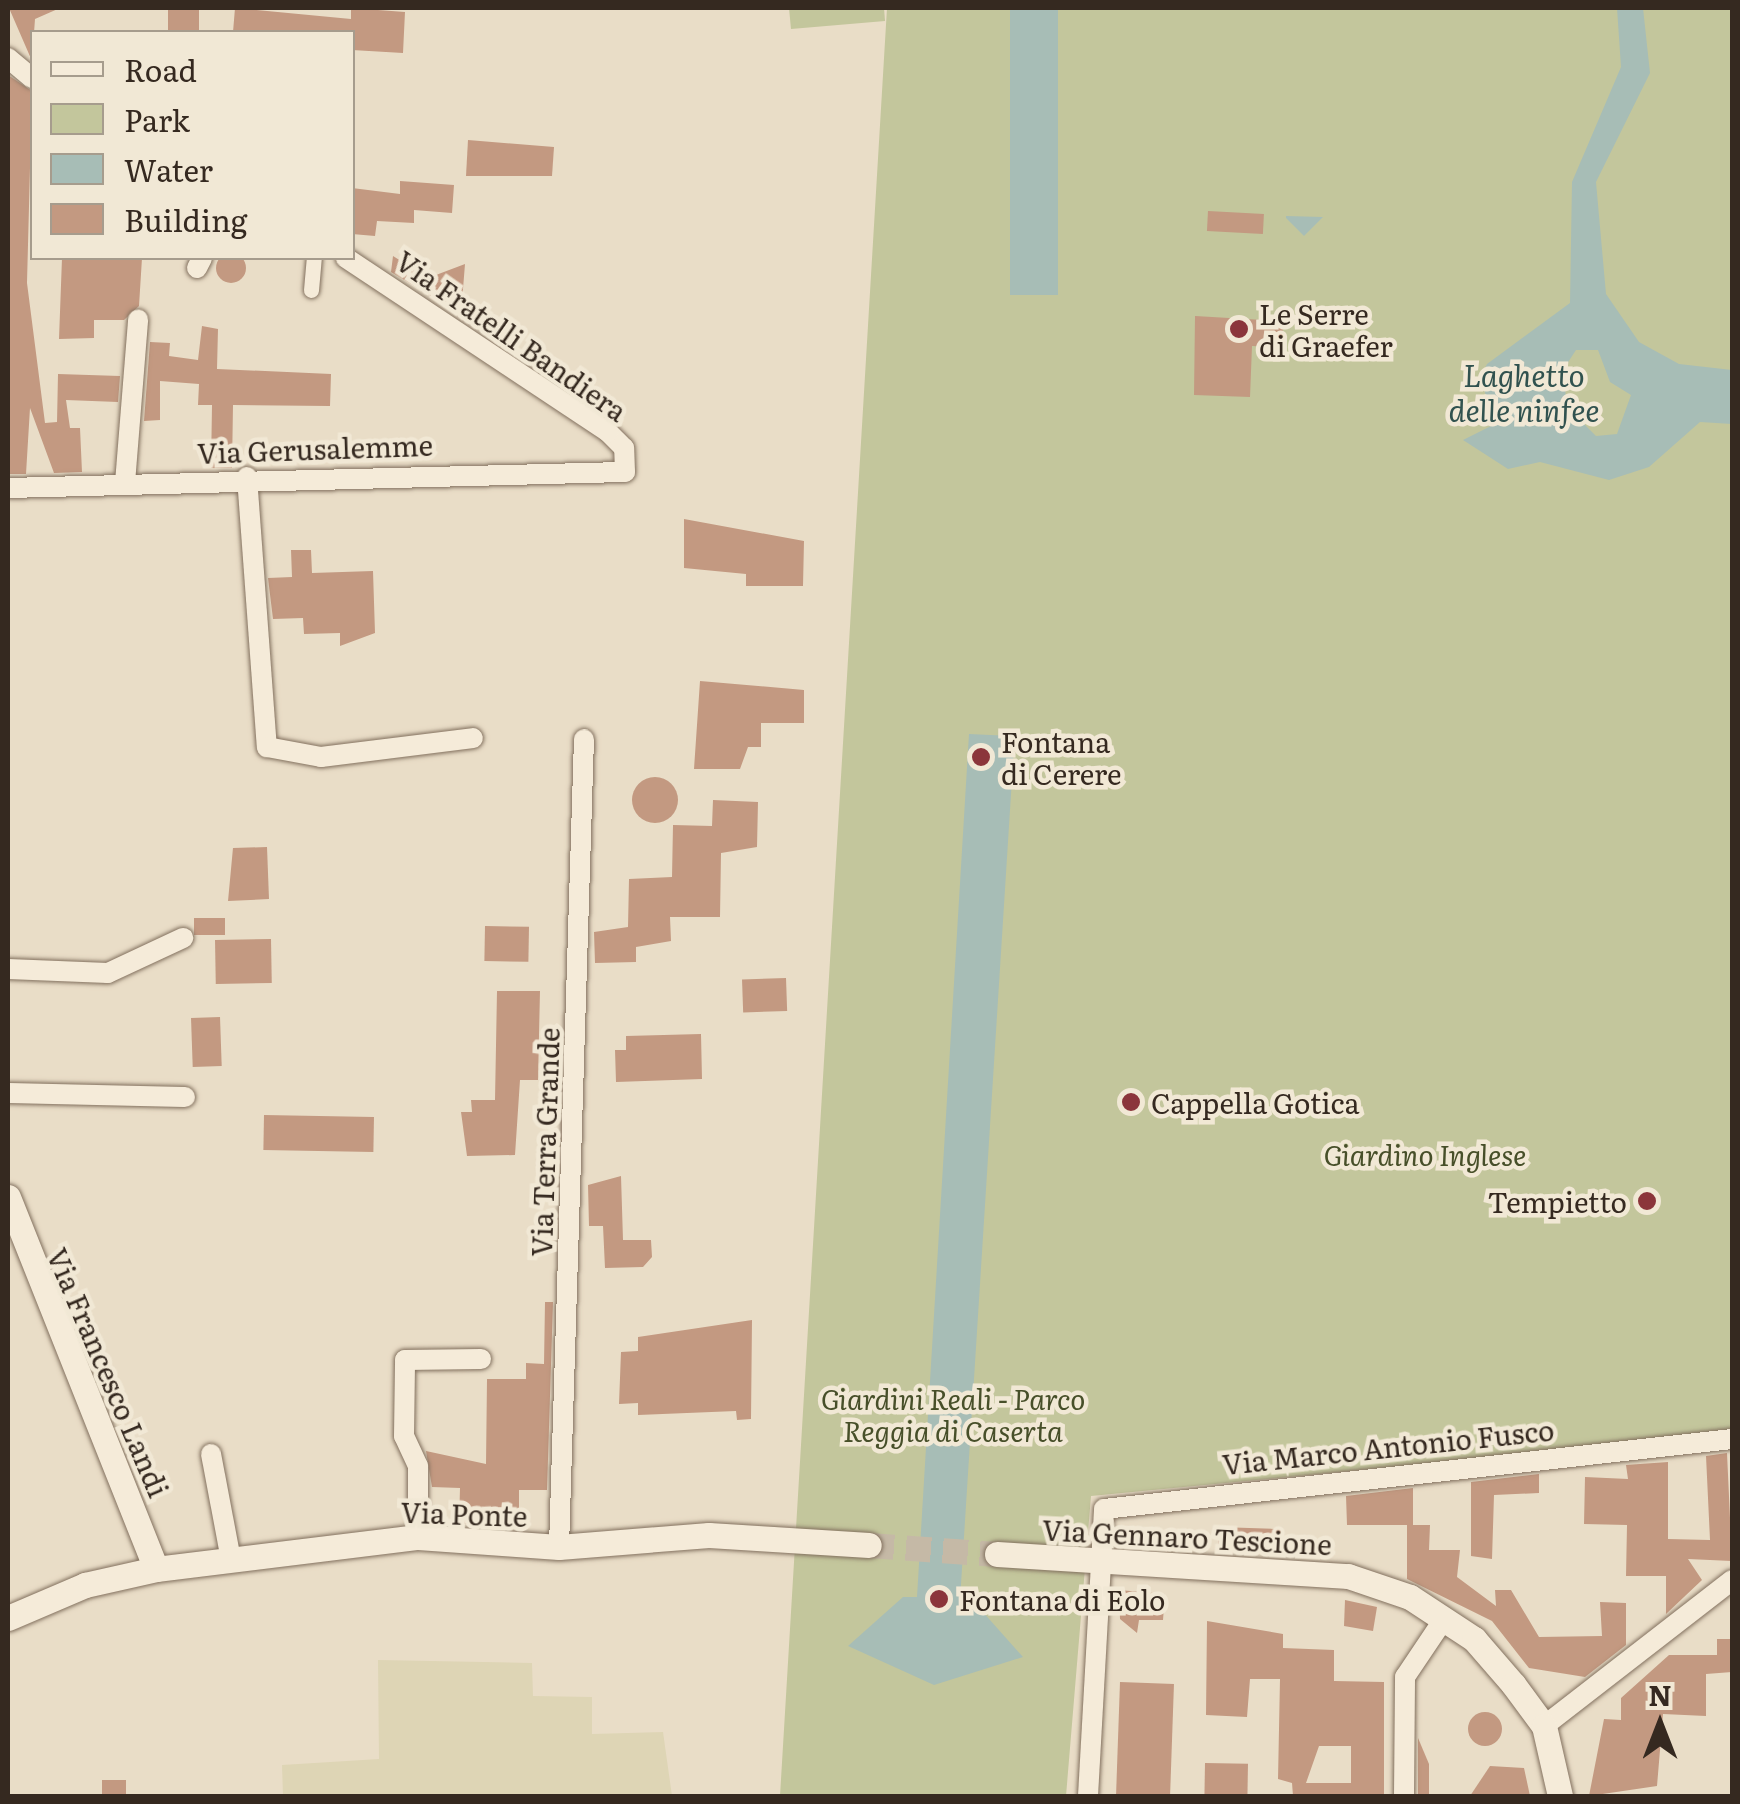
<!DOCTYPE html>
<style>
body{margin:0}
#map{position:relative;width:1740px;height:1804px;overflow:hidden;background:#e9ddc7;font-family:Literata,serif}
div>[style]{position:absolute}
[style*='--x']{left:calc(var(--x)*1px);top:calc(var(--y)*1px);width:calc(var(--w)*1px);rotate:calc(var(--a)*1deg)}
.farmland>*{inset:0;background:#ded5b5}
.green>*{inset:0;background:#c3c69c}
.water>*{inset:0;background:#a7bdb6;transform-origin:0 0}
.building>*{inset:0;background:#c39981;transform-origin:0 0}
.round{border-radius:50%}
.tertiary-tunnel>*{height:25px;margin-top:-12.5px;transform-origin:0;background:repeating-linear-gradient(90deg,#c5b9a6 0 25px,transparent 0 37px)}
.roads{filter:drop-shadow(0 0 2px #82705e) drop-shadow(0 0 2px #82705e)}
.pedestrian>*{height:15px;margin:-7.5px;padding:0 7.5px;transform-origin:7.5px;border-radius:7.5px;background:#f5ebd9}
.minor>*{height:20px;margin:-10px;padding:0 10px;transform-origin:10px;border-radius:10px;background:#f5ebd9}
.tertiary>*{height:25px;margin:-12.5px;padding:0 12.5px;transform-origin:12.5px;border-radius:12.5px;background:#f5ebd9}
.dots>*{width:28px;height:28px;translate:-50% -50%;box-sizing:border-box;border:5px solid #f1e8d5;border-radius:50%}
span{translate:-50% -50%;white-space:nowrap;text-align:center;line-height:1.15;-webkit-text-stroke:9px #f1e8d5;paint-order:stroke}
.poi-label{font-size:28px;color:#352920}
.left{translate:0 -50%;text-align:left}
.right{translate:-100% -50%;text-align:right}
.street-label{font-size:28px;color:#352920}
.park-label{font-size:28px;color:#474f29;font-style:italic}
.water-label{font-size:30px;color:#31524f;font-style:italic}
.frame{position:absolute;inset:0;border:10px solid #352920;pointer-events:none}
.legend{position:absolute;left:30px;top:30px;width:325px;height:230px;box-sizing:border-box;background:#f1e8d5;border:2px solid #a69c8d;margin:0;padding:12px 18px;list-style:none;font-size:30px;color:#352920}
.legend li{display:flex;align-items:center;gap:20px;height:50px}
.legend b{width:50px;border:2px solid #a69c8d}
.north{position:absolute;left:1610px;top:1674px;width:100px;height:100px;-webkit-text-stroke:8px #f1e8d5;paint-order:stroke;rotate:0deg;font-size:28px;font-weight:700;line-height:40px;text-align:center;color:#352920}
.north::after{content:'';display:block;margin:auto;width:35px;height:45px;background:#352920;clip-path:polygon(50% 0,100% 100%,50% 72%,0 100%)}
</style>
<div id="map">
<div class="farmland">
<div style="clip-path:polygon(378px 1660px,532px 1663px,533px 1696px,592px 1697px,592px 1734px,663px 1732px,672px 1796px,283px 1796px,282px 1765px,379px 1759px)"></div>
</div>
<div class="green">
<div style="clip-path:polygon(789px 8px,884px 8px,885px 21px,791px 29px)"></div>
<div style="clip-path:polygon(887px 8px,1732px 8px,1732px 1434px,1091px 1496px,1066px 1796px,780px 1796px)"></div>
</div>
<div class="water">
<div style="left:1010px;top:8px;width:48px;height:287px"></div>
<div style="clip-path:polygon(evenodd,1617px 8px,1643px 8px,1650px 73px,1596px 182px,1606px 294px,1639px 342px,1679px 364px,1732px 370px,1732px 424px,1700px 422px,1649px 467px,1609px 480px,1540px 462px,1508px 469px,1463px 440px,1493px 425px,1481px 376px,1487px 364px,1570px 303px,1572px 182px,1621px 67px,1617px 8px,1576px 350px,1598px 350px,1610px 382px,1631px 395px,1617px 434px,1596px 436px,1567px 407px,1563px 370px,1576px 350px)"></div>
<div style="clip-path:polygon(1323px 217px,1304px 236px,1286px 218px,1286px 216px)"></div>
<div style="clip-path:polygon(969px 734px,1012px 736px,1014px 747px,960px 1600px,974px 1602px,1023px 1657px,934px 1685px,848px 1646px,903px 1597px,917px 1597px)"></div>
</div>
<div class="building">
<div style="clip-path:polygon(9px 8px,60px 8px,35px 19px,32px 61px)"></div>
<div style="left:168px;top:8px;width:31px;height:24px"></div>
<div style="clip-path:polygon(235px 8px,351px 19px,351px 8px,405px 12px,403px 53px,352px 50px,352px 32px,233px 32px)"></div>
<div style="clip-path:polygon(8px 75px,32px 91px,27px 283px,45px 423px,57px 422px,58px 374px,120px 376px,118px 402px,66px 400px,70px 428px,80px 428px,82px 472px,54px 473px,30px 408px,26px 474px,8px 474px)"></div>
<div style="clip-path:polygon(468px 140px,554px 147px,552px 176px,466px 176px)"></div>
<div style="clip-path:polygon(400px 181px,454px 185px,452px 213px,414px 210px,414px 223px,377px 221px,375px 236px,352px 234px,352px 188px,400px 194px)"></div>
<div style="left:1208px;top:211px;width:56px;height:20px;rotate:3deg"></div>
<div class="round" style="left:216px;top:253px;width:30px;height:30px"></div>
<div style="clip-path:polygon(393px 256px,428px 278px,465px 264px,461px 314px,391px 272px)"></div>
<div style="clip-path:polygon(62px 258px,142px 258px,139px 306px,124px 320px,94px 320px,94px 338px,59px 339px)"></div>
<div style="clip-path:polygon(1195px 316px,1283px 321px,1282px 347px,1252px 346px,1250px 397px,1194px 395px)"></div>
<div style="clip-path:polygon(202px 326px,218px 329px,217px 369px,331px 374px,330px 406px,233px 405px,232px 468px,211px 468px,212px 405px,198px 405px,199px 384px,160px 381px,160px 420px,144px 421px,150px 342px,170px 343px,169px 356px,198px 360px)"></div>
<div style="clip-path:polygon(684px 519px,804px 541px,803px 586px,746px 586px,746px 574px,684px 568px)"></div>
<div style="clip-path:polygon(291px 550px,311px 550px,312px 573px,373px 571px,375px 633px,340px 646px,340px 633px,304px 634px,303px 618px,273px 619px,268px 578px,292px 577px)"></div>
<div style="clip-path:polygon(700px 681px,804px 690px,804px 723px,761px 723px,761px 747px,748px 747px,740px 769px,694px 769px)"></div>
<div class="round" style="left:632px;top:777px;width:46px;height:46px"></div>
<div style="clip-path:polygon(713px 800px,758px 802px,757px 847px,721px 853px,720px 917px,670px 917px,671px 941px,636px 947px,636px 962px,595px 963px,594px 932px,628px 927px,629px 879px,672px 877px,673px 825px,712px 826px)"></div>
<div style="clip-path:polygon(267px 847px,269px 899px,228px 901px,233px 848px)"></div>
<div style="left:225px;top:918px;width:17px;height:31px;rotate:90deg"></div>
<div style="left:485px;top:926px;width:44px;height:35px;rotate:1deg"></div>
<div style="left:271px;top:939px;width:44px;height:56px;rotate:89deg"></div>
<div style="left:786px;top:978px;width:33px;height:44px;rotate:88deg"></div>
<div style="clip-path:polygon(497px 991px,540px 991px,538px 1080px,520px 1080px,515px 1155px,467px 1156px,461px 1112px,472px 1112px,471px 1100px,495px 1100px)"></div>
<div style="left:220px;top:1017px;width:49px;height:29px;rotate:88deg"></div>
<div style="clip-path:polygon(701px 1034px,702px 1079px,616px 1082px,615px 1050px,626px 1050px,626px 1036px)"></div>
<div style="left:264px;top:1115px;width:110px;height:35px;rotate:1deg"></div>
<div style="clip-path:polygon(621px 1176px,623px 1240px,651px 1240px,652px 1257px,643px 1267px,605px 1268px,603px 1226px,589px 1226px,588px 1185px)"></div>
<div style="clip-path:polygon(545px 1302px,553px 1302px,547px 1490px,519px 1490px,519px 1522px,459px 1524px,460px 1488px,432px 1487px,426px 1451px,486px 1464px,487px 1379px,526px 1379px,526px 1363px,544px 1364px)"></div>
<div style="clip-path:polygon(752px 1320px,751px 1419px,737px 1420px,736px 1411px,638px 1415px,638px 1403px,619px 1404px,621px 1352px,638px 1351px,638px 1337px)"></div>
<div style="clip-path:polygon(1727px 1453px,1732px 1561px,1688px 1559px,1702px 1580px,1666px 1614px,1666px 1576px,1626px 1576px,1627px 1525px,1584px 1524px,1585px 1477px,1628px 1479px,1626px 1465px,1668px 1462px,1668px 1539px,1710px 1540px,1706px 1456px)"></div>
<div style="clip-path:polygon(1539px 1474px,1539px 1493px,1494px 1495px,1492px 1559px,1471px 1556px,1471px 1482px)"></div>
<div style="clip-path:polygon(1413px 1488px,1413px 1525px,1430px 1525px,1429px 1550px,1460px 1550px,1457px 1577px,1496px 1606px,1495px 1590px,1511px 1590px,1539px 1637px,1602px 1636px,1600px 1602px,1626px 1603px,1626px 1645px,1585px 1677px,1529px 1668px,1492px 1621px,1407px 1579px,1407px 1525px,1347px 1525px,1346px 1496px)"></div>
<div style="left:1219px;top:1527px;width:62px;height:20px;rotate:2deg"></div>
<div style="clip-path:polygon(1119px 1590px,1165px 1594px,1163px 1620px,1139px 1620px,1137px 1633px,1120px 1619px)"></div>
<div style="clip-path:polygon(1345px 1600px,1377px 1607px,1373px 1631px,1344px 1626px)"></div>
<div style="clip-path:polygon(evenodd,1207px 1621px,1283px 1634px,1283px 1648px,1334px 1650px,1334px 1681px,1384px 1682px,1384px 1796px,1293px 1796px,1292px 1783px,1278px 1779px,1280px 1679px,1250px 1679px,1247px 1717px,1206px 1715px,1207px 1621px,1319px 1746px,1351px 1746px,1351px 1783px,1306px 1783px,1319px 1746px)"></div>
<div style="clip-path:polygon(1717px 1639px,1732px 1639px,1732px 1672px,1706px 1674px,1706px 1716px,1663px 1714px,1657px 1786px,1589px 1796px,1604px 1719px,1621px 1720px,1621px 1698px,1669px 1655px,1717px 1655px)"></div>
<div style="left:1120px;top:1682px;width:54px;height:114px;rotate:2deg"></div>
<div class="round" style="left:1468px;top:1712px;width:34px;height:34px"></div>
<div style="clip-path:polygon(1418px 1738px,1429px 1764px,1429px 1796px,1418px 1796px)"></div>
<div style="left:1205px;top:1763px;width:43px;height:33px;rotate:1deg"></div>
<div style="clip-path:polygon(1490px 1766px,1524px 1768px,1530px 1796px,1470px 1796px)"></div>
<div style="left:102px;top:1780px;width:24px;height:16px"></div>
</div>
<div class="tertiary-tunnel">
<div style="--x:869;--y:1545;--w:128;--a:4"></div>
</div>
<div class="roads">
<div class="pedestrian">
<div style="--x:311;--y:290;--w:32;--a:-85"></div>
</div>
<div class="minor">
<div style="--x:8;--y:58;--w:31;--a:40"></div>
<div style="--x:197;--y:268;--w:11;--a:-63"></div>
<div style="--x:247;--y:477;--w:271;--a:85.8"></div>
<div style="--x:267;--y:747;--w:55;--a:10.5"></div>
<div style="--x:321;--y:757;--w:153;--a:-7.1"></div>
<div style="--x:125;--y:483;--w:164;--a:-85.4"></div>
<div style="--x:8;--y:488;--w:617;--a:-1.49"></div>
<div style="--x:625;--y:472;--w:24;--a:-92"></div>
<div style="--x:624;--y:448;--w:23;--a:-135"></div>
<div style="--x:608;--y:432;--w:315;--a:-146.4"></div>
<div style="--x:8;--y:969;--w:100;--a:2.3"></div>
<div style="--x:108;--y:973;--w:83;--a:-25"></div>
<div style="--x:8;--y:1093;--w:177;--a:1.3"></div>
<div style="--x:211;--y:1454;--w:108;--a:79.3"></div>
<div style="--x:418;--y:1537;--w:71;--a:-90"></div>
<div style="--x:418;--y:1466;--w:33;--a:-115"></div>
<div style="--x:404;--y:1436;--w:76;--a:-89.2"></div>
<div style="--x:405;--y:1360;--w:76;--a:-0.8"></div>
<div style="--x:559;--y:1547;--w:808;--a:-88.23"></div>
<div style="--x:1544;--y:1726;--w:238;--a:-37.8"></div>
<div style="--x:1088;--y:1796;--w:287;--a:-86.8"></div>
<div style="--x:1104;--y:1509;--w:632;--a:-6.36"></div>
<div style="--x:1404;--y:1796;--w:119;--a:-89.5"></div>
<div style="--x:1405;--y:1677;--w:70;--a:-56.1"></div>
</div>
<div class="tertiary">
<div style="--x:8;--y:1197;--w:400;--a:68.3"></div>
<div style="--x:997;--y:1554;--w:352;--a:3.6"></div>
<div style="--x:1348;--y:1576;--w:65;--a:18.7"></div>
<div style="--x:1410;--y:1597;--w:77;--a:33.3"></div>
<div style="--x:1474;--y:1639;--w:60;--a:49.1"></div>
<div style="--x:1513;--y:1684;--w:52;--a:53.6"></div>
<div style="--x:1544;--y:1726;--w:72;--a:77.1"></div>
<div style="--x:8;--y:1618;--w:84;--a:-23.2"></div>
<div style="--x:85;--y:1585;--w:73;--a:-12.7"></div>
<div style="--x:156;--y:1569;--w:264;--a:-7"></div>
<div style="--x:418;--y:1537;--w:141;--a:4.1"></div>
<div style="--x:559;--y:1547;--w:150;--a:-4.6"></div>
<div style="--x:709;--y:1535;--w:160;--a:3.6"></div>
</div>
</div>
<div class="dots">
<div style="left:1239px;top:329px;background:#8b353b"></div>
<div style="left:981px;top:757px;background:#8b353b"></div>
<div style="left:1131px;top:1102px;background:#8b353b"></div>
<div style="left:1647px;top:1201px;background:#8b353b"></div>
<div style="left:939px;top:1599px;background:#8b353b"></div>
</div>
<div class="poi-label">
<span class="left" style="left:1259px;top:329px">Le Serre<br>di Graefer</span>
<span class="left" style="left:1001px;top:757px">Fontana<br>di Cerere</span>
<span class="left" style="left:1151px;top:1102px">Cappella Gotica</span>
<span class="right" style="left:1627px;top:1201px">Tempietto</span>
<span class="left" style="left:959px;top:1599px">Fontana di Eolo</span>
</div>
<div class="street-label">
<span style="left:512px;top:335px;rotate:35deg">Via Fratelli Bandiera</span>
<span style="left:315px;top:448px;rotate:-2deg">Via Gerusalemme</span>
<span style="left:544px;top:1142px;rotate:-88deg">Via Terra Grande</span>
<span style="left:109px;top:1372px;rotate:67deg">Via Francesco Landi</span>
<span style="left:1388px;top:1446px;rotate:-6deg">Via Marco Antonio Fusco</span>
<span style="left:464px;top:1513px;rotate:2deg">Via Ponte</span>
<span style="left:1187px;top:1536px;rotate:3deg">Via Gennaro Tescione</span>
</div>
<div class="park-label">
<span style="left:1425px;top:1154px">Giardino Inglese</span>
<span style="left:953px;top:1414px">Giardini Reali - Parco<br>Reggia di Caserta</span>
</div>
<div class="water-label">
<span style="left:1524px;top:391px">Laghetto<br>delle ninfee</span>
</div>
<div class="frame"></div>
<ul class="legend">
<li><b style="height:12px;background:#f5ebd9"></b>Road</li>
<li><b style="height:28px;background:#c3c69c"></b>Park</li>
<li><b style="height:28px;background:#a7bdb6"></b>Water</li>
<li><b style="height:28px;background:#c39981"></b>Building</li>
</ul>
<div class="north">N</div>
</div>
